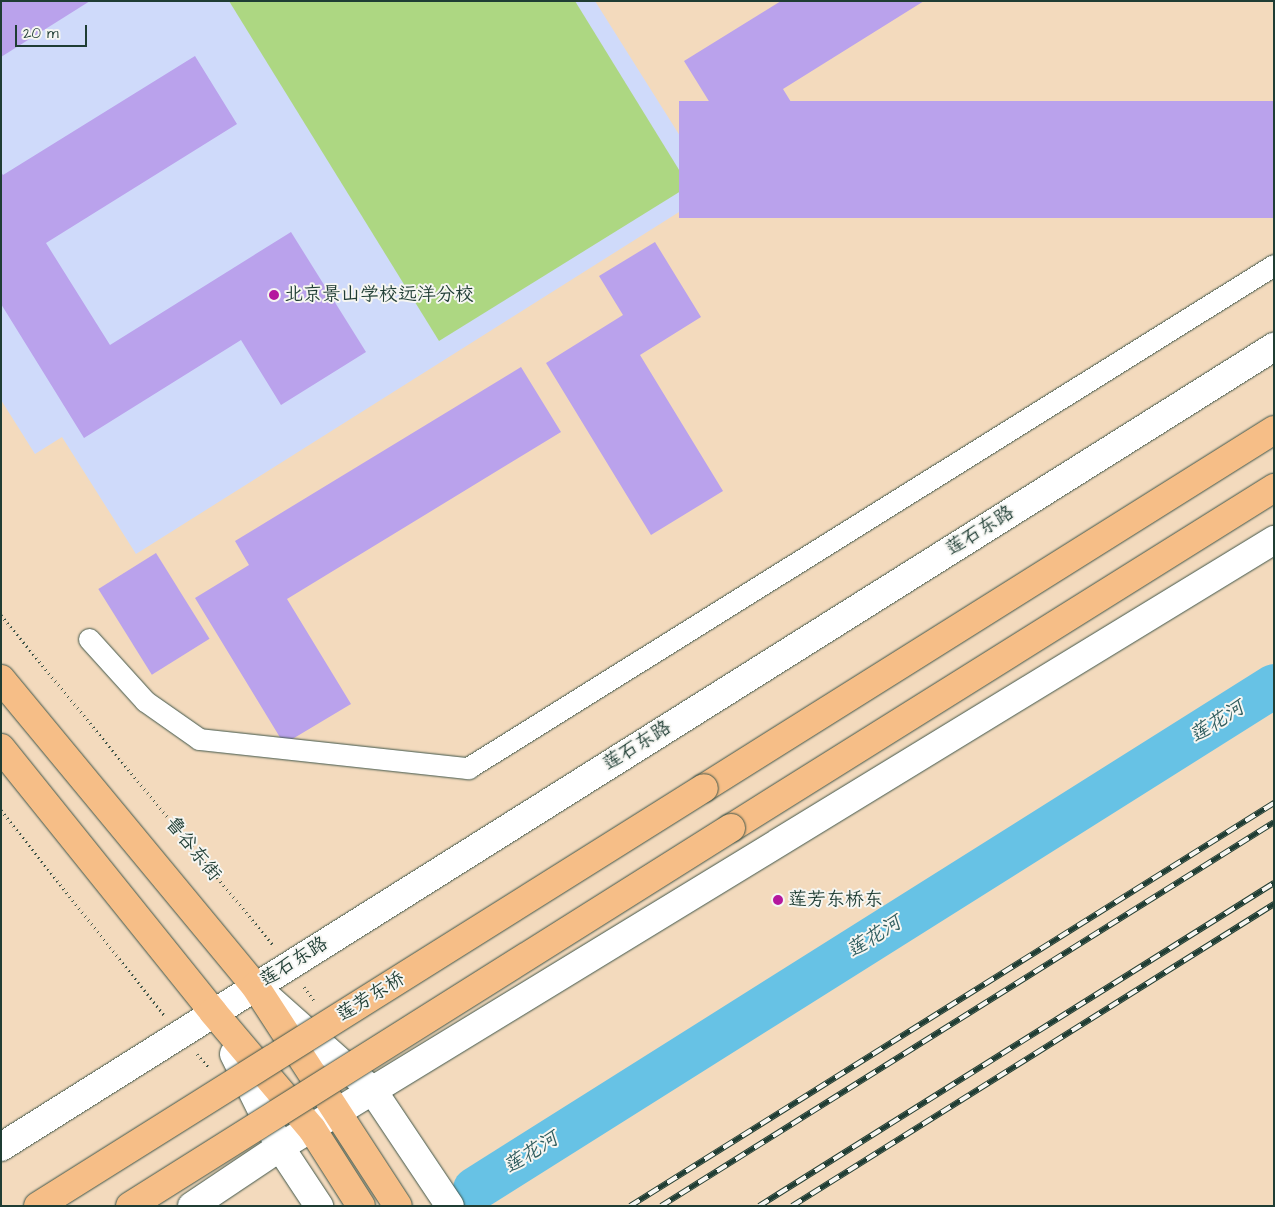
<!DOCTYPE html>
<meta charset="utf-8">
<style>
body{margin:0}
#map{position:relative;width:1275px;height:1207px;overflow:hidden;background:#f3dabd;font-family:"Architects Daughter","LXGW WenKai TC",sans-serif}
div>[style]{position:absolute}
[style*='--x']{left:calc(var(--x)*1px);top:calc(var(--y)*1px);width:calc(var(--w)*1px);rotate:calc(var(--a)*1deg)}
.built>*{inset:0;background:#cfdafa}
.green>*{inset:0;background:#add782}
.river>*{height:44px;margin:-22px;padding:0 22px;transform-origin:22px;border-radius:22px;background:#67c2e5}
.building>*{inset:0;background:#baa2ec;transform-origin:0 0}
.path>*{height:3px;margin-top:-1.5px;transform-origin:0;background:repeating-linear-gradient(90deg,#3f5549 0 1px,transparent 0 5px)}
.roads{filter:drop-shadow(0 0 1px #3f5549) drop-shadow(0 0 1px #3f5549)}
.minor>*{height:21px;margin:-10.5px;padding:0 10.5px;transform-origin:10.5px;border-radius:10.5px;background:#fff}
.tertiary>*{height:28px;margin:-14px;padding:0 14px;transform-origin:14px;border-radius:14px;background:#fff}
.primary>*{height:28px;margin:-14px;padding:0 14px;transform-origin:14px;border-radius:14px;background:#f6be87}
.trunk>*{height:28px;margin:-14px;padding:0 14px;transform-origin:14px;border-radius:14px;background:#f6be87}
.rail>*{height:5.5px;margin-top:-2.75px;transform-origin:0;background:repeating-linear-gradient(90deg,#f6f6f2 0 11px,#1f3d34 0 22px);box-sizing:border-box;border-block:1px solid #1f3d34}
.bridges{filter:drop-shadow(0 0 1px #3f5549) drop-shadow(0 0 1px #3f5549)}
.trunk-bridge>*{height:28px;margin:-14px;padding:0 14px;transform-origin:14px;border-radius:14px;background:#f6be87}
.dots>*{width:14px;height:14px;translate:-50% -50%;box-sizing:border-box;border:2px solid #f6f6f2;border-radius:50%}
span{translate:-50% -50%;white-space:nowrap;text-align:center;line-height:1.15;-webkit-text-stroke:4px #f6f6f2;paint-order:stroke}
.poi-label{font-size:19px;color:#1f3d34}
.left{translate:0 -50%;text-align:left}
.street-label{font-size:19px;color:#1f3d34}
.water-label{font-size:20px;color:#315e60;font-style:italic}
.frame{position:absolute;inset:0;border:2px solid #1f3d34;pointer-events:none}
.scale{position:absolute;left:15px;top:25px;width:72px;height:22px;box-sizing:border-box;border:2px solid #1f3d34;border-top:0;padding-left:6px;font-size:15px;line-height:18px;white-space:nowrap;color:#1f3d34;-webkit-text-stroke:4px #f6f6f2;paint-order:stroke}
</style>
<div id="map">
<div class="built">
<div style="clip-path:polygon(1px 1px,595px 1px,714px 190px,136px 554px,62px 437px,35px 454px,1px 400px)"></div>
</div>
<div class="green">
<div style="clip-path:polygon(229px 1px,575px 1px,689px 186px,439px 341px)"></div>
</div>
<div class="river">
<div style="--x:475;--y:1189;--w:944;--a:-32.19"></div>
</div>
<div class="building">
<div style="clip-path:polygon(1px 1px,90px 1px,1px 57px)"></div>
<div style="clip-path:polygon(781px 1px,924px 1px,783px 89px,815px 141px,756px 177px,684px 61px)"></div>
<div style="clip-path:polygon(195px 56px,237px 124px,46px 243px,110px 345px,291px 232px,366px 352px,281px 405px,241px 340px,84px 438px,1px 304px,1px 172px,3px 175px)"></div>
<div style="left:1274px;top:101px;width:117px;height:595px;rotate:90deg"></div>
<div style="clip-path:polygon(655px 242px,701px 317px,640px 355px,723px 491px,651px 535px,546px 363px,623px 315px,599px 276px)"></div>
<div style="clip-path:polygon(521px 367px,561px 432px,287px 599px,351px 704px,284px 744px,195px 598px,249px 565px,235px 541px)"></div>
<div style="left:156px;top:553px;width:101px;height:68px;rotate:58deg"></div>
</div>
<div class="path">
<div style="--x:1;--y:615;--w:429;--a:50.5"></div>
<div style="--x:1;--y:810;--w:262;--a:51.5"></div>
<div style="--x:304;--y:987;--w:19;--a:54"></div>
<div style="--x:197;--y:1054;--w:18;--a:49"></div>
</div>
<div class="roads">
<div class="minor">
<div style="--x:89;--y:639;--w:84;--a:47.9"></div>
<div style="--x:145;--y:701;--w:66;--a:35.1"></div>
<div style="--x:199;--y:739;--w:271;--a:6.2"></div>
<div style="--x:468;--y:768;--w:950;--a:-31.97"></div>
</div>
<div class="tertiary">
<div style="--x:266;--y:996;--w:143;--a:41.6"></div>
<div style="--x:373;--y:1091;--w:138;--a:56.2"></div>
<div style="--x:234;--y:1054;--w:104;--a:63.7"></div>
<div style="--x:280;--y:1147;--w:71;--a:56.5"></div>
<div style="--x:1;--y:1147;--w:1504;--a:-32.15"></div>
<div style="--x:192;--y:1206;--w:106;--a:-33.8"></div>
<div style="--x:280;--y:1147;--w:1165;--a:-31.41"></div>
</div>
<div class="primary">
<div style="--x:1;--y:679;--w:398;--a:50.4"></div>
<div style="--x:255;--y:986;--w:262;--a:57"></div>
<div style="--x:1;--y:748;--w:339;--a:51.2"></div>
<div style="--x:213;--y:1012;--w:153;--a:49.8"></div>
<div style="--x:312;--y:1129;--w:91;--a:57.5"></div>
</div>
<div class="trunk">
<div style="--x:704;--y:788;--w:673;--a:-32.13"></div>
<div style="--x:731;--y:828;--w:641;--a:-32.05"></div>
</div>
</div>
<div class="rail">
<div style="--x:630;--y:1206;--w:760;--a:-32.04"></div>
<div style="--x:661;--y:1206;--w:723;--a:-32.06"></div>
<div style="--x:759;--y:1206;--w:608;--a:-32.1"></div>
<div style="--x:792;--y:1206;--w:569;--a:-32.07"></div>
</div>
<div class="bridges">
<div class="trunk-bridge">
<div style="--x:38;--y:1206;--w:786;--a:-32.11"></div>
<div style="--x:130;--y:1206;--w:710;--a:-32.17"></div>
</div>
</div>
<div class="dots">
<div style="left:274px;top:295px;background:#b5179e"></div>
<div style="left:778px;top:900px;background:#b5179e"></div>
</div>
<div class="poi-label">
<span class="left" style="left:284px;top:295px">北京景山学校远洋分校</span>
<span class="left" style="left:788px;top:900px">莲芳东桥东</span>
</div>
<div class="street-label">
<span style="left:980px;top:531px;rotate:-32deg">莲石东路</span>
<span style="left:637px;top:746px;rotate:-32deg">莲石东路</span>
<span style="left:193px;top:849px;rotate:51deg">鲁谷东街</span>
<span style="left:294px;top:962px;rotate:-32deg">莲石东路</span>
<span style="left:371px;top:997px;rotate:-32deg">莲芳东桥</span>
</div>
<div class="water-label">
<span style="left:1217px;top:722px;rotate:-32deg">莲花河</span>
<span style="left:874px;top:937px;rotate:-32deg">莲花河</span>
<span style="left:531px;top:1153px;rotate:-32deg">莲花河</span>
</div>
<div class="frame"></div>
<div class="scale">20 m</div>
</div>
